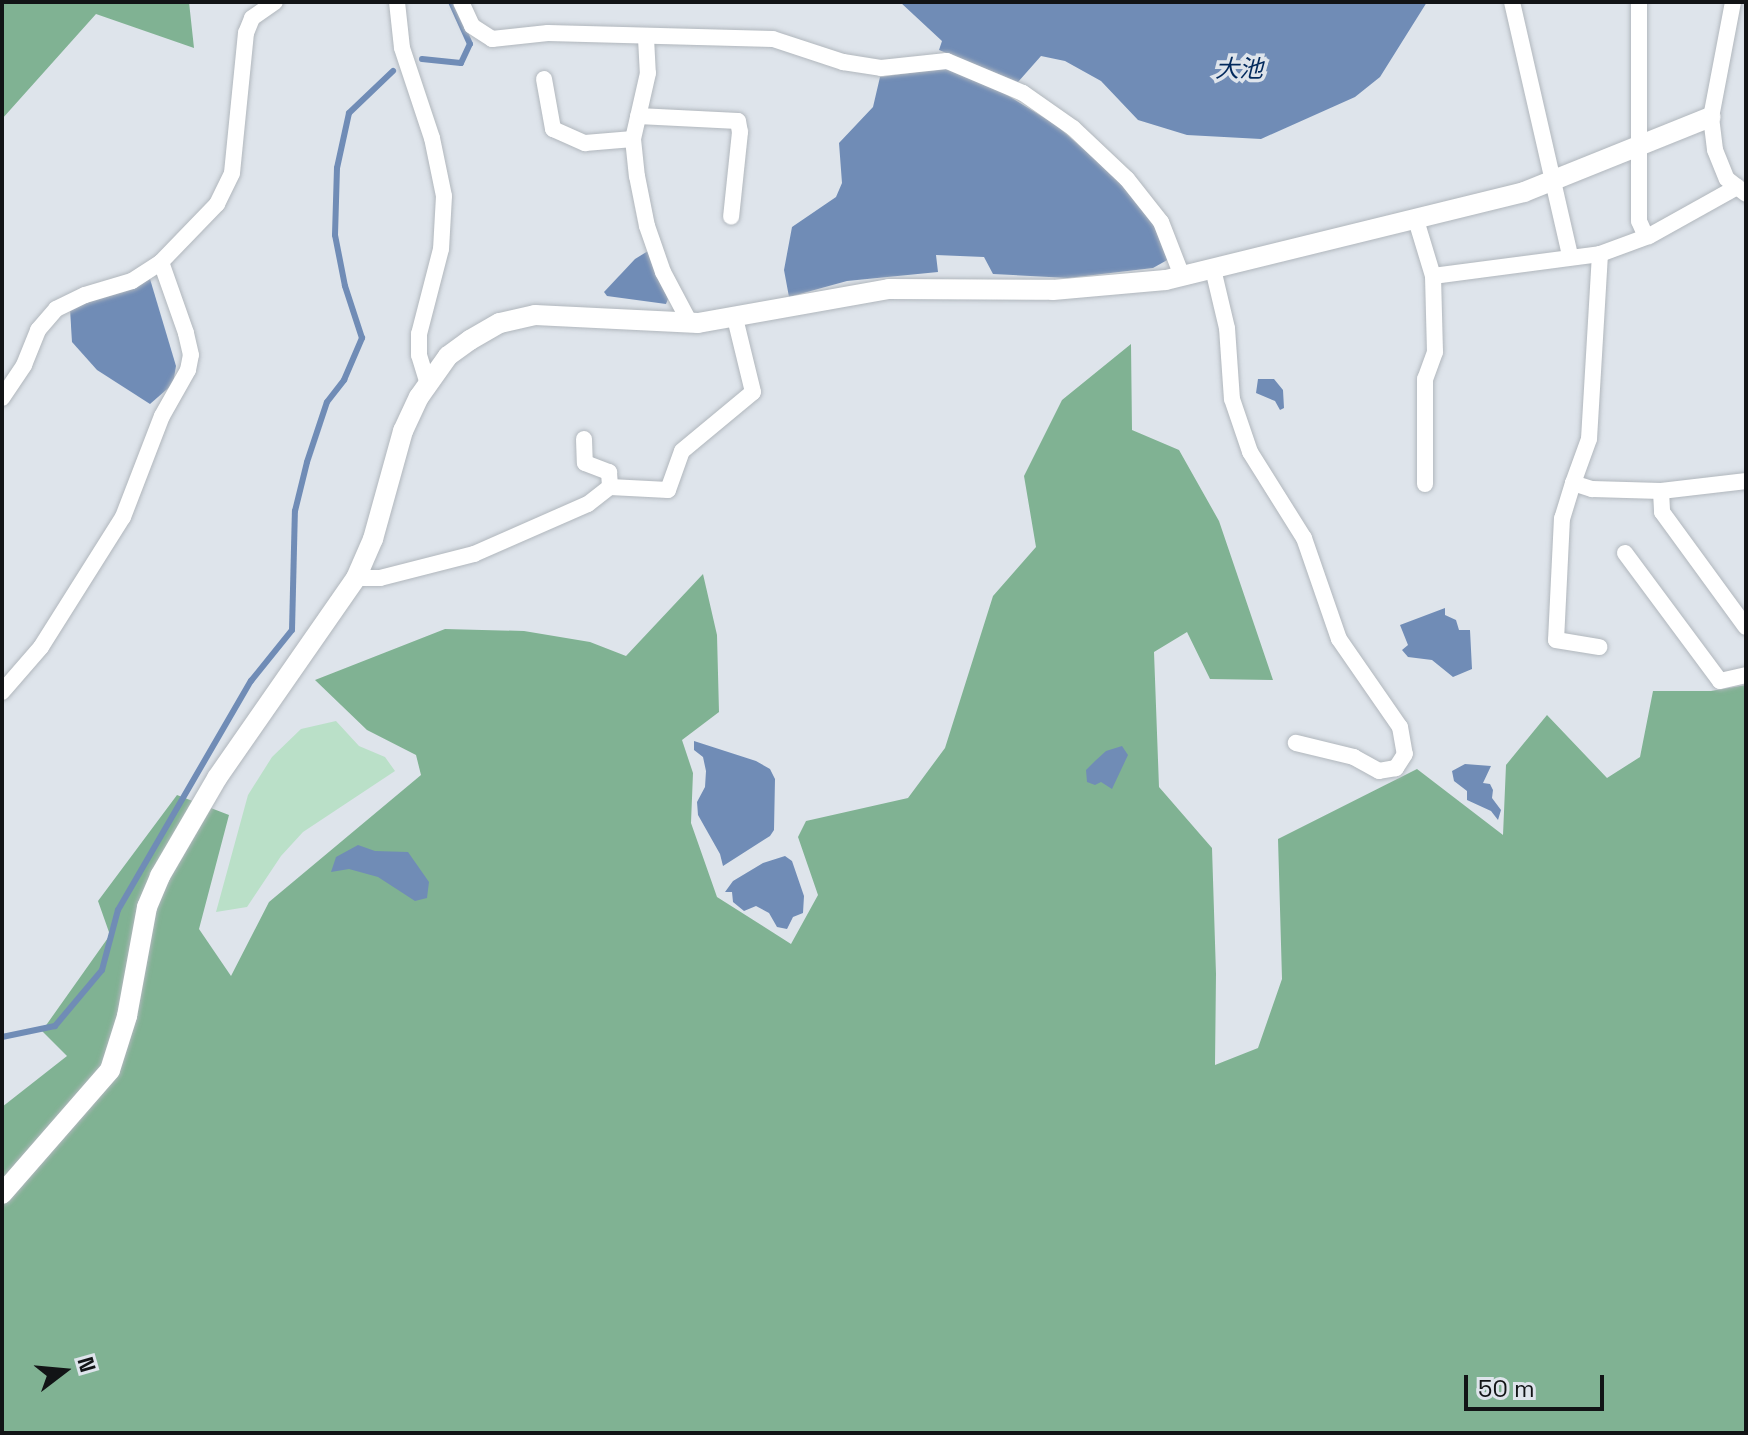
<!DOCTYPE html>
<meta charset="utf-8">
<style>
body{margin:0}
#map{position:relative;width:1748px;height:1435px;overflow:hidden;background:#dee4eb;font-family:"Space Grotesk","Noto Sans JP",sans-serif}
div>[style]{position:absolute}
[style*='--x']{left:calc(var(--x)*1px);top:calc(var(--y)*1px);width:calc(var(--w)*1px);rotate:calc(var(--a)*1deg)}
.green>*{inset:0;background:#bae0c8}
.forest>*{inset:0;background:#80b293}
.water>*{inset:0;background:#708cb6}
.stream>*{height:6px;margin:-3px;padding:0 3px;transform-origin:3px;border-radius:3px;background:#708cb6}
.roads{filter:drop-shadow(0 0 2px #b1b7bd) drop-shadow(0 0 2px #b1b7bd)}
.minor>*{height:16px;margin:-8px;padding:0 8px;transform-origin:8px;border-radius:8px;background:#fff}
.tertiary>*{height:20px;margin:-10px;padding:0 10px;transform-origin:10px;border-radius:10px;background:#fff}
span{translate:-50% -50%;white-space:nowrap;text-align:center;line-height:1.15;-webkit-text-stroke:7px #dee4eb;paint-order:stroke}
.water-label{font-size:24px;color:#02295c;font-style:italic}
.frame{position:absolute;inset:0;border:4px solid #121416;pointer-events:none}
.north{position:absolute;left:24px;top:1331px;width:80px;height:80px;-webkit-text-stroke:6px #dee4eb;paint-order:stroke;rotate:74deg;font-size:22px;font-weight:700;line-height:32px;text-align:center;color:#121416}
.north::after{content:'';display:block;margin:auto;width:28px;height:36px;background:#121416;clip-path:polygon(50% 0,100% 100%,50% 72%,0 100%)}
.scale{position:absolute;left:1464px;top:1375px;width:140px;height:36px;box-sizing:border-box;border:4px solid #121416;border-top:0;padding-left:10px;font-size:24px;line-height:28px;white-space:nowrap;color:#121416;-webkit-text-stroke:6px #dee4eb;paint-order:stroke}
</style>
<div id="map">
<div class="green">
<div style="clip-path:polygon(336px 721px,359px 746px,385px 757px,395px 771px,303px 832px,281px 856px,247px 907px,216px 912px,248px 795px,272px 757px,301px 729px)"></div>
</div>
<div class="forest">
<div style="clip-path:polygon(2px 2px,189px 2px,194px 48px,96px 14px,2px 119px)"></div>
<div style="clip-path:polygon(1131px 344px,1132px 430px,1179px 450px,1219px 521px,1273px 680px,1210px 679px,1187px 632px,1154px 652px,1159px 787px,1212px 848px,1216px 974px,1215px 1065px,1258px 1048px,1282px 979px,1278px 839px,1417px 769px,1503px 835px,1506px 765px,1547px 715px,1607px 778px,1640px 757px,1653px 691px,1711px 691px,1746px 685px,1746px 1433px,2px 1433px,2px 1107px,67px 1056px,42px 1031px,110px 935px,98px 901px,177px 795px,229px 815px,199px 929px,231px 976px,269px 902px,421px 775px,416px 755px,367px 730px,315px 680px,445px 629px,524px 631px,590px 642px,626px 656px,703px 574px,717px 635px,719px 712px,682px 740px,693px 773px,691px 823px,717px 897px,791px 944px,818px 895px,798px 837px,806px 821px,908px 798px,945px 748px,993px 596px,1036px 547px,1024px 476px,1062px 400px)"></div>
</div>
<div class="water">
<div style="clip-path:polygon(900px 2px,1427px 2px,1380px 77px,1355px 97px,1261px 139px,1187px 135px,1138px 120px,1101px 81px,1065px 61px,1041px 56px,1018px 82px,939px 50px,942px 41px)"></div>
<div style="clip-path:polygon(946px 68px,999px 90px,1056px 125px,1114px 176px,1150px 217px,1169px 259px,1153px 268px,1068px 278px,993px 274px,984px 257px,936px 255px,938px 272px,847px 281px,789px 297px,784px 270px,792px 227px,836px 197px,842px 183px,839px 143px,873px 107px,880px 77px)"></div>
<div style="clip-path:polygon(648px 251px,668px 299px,666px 304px,607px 296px,604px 292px,635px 259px)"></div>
<div style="clip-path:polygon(150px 279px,176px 366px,173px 384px,150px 404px,97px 370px,72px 342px,70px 309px)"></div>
<div style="clip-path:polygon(1258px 379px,1274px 379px,1283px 390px,1284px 408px,1280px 410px,1275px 401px,1256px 393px)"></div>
<div style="clip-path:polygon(1445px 608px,1445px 615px,1456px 620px,1459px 630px,1470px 630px,1472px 669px,1453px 677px,1432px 660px,1408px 657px,1402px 650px,1408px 645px,1400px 625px)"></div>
<div style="clip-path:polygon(694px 741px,756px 761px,770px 769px,775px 779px,774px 830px,770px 836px,723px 866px,720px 854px,698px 815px,697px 802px,705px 787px,706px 771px,703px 757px,694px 750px)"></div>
<div style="clip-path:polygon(1122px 746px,1128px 755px,1112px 789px,1101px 782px,1095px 785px,1087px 782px,1086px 770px,1095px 761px,1106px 751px)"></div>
<div style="clip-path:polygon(1465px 764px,1491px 766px,1483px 783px,1490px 784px,1493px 790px,1492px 798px,1501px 810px,1498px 820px,1491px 811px,1467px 800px,1467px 791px,1454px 781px,1452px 771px)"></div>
<div style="clip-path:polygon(358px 845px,375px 851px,408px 852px,429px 882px,427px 898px,415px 901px,378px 877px,349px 869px,331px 872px,336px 857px)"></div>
<div style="clip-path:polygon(785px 856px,792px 861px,804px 896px,803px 913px,793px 917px,787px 929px,777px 927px,769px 913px,756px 906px,744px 911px,733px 902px,732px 892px,725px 892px,733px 881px,763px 863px)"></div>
</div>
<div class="stream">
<div style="--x:422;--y:59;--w:39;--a:6"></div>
<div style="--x:461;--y:63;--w:21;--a:-65"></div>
<div style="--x:470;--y:44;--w:46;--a:-114.3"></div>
<div style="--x:2;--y:1037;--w:54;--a:-11.7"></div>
<div style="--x:55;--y:1026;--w:73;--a:-50"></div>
<div style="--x:102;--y:970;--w:62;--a:-75.1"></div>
<div style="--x:118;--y:910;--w:265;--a:-59.9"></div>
<div style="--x:251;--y:681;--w:65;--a:-51.2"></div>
<div style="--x:292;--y:630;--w:119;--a:-88.6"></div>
<div style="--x:295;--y:511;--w:50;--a:-76.2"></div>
<div style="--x:307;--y:462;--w:63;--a:-71.6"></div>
<div style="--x:327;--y:402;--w:28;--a:-52"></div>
<div style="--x:344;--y:380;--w:46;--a:-66.8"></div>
<div style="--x:362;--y:338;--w:55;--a:-108.1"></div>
<div style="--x:345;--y:286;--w:52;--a:-101.1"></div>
<div style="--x:335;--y:235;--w:67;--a:-88.3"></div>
<div style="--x:337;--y:168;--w:56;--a:-77.7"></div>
<div style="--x:349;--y:113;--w:61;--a:-43.7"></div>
</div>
<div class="roads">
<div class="minor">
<div style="--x:397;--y:2;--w:46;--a:83.8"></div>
<div style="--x:402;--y:48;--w:95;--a:71.6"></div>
<div style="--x:432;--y:138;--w:59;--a:78.3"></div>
<div style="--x:444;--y:196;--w:53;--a:93.2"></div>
<div style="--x:441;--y:249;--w:88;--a:104.5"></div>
<div style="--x:419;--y:334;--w:21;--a:90"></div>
<div style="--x:419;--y:355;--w:28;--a:73"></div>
<div style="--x:461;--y:2;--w:26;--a:65"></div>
<div style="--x:472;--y:26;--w:24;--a:33"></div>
<div style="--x:492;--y:39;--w:56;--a:-6.1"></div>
<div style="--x:548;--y:33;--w:225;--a:1.5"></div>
<div style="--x:773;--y:39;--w:74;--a:18.2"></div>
<div style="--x:843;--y:62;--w:38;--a:9"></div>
<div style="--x:881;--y:68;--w:66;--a:-6.1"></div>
<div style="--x:947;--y:61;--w:82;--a:22.8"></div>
<div style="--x:1023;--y:93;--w:61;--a:35"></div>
<div style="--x:1073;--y:128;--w:74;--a:43.4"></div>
<div style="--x:1127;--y:179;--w:55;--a:51.7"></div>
<div style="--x:1161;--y:222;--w:58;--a:68.7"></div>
<div style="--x:1512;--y:2;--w:261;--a:77.1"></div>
<div style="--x:1639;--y:2;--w:219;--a:90"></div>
<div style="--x:1639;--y:221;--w:17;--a:66"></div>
<div style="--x:1733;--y:2;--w:117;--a:100.8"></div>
<div style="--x:1711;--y:117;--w:33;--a:83"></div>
<div style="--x:1715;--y:150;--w:31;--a:68"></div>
<div style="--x:1727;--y:179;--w:24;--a:38"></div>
<div style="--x:646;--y:38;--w:35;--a:87"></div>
<div style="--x:648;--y:73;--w:68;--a:102.8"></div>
<div style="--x:633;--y:139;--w:37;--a:84"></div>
<div style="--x:637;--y:176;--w:51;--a:78.7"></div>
<div style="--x:647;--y:226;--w:49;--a:70.8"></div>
<div style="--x:663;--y:272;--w:58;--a:62.1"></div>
<div style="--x:544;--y:79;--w:51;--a:79.8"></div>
<div style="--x:553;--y:129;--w:35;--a:24"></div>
<div style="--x:585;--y:143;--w:48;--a:-4.8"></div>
<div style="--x:638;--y:116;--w:100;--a:2.9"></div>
<div style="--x:738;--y:121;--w:11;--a:80"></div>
<div style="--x:740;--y:132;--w:85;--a:96"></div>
<div style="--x:1416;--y:220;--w:59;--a:73.1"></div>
<div style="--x:1433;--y:276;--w:76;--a:88.5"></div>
<div style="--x:1435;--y:352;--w:29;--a:110"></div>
<div style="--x:1425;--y:379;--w:105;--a:90"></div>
<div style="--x:1600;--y:254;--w:185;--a:93.4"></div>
<div style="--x:1589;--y:439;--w:47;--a:110"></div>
<div style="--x:1573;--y:483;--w:20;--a:18"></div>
<div style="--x:1592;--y:489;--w:69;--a:1.7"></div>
<div style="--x:1661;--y:491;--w:86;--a:-6.7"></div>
<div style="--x:1213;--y:269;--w:61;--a:76.7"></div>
<div style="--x:1227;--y:328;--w:71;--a:86"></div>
<div style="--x:1232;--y:399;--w:56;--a:71.2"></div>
<div style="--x:1250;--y:452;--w:102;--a:57.9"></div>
<div style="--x:1304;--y:538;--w:107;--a:70.9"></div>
<div style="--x:1339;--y:639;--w:107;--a:55.3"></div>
<div style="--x:1400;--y:727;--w:27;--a:80"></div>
<div style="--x:1405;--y:754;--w:17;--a:123"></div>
<div style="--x:1396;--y:768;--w:17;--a:170"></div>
<div style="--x:1379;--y:771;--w:29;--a:-151"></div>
<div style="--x:1354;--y:757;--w:60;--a:-166.4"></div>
<div style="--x:1433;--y:276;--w:168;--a:-7.5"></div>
<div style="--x:1600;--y:254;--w:52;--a:-20.2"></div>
<div style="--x:1649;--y:236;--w:101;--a:-29.1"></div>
<div style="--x:2;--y:398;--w:40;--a:-56"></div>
<div style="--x:24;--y:365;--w:38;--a:-68"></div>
<div style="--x:38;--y:330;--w:28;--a:-49"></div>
<div style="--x:56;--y:309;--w:32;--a:-26"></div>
<div style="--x:85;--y:295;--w:49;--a:-16.6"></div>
<div style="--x:132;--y:281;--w:35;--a:-33"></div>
<div style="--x:161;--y:262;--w:81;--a:-46"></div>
<div style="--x:217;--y:204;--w:34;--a:-64"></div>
<div style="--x:232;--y:173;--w:141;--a:-84.3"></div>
<div style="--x:246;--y:33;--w:16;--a:-68"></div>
<div style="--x:252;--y:18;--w:28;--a:-35"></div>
<div style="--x:584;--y:439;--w:24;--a:88"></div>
<div style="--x:585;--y:463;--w:26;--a:21"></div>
<div style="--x:609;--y:472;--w:15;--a:86"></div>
<div style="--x:1573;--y:483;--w:37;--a:107"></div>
<div style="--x:1562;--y:518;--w:122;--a:92.8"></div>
<div style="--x:1556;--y:640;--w:44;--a:9.2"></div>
<div style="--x:1661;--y:491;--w:21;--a:87"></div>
<div style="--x:1662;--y:512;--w:142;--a:53.9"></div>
<div style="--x:1625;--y:553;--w:159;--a:53.4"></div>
<div style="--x:1720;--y:681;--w:27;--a:-13"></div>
<div style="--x:356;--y:578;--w:24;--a:0"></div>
<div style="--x:380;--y:578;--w:97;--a:-14.3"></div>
<div style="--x:474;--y:554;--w:124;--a:-23.7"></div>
<div style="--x:588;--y:504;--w:28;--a:-38"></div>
<div style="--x:610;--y:487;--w:58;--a:3"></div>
<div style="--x:668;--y:490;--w:41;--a:-70.3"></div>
<div style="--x:682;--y:451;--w:92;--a:-39.7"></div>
<div style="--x:753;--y:392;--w:76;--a:-103.7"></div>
<div style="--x:2;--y:692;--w:60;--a:-49.1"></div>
<div style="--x:41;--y:647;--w:154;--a:-57.8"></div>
<div style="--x:123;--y:517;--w:108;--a:-68.9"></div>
<div style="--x:162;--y:416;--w:53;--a:-60.5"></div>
<div style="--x:188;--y:370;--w:15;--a:-79"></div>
<div style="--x:191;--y:355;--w:23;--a:-103"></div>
<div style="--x:186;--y:333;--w:75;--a:-109.4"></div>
</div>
<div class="tertiary">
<div style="--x:2;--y:1194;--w:164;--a:-48.9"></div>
<div style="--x:110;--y:1070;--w:57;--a:-72.5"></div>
<div style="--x:127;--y:1016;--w:111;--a:-79.6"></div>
<div style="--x:147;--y:907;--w:34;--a:-67"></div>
<div style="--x:160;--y:876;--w:113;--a:-59.8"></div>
<div style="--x:217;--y:778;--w:244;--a:-55.2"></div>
<div style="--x:356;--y:578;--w:43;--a:-66.4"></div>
<div style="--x:373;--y:539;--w:112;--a:-74.5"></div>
<div style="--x:403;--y:431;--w:38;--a:-65"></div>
<div style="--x:419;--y:397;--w:50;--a:-54.7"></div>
<div style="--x:448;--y:356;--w:27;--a:-36"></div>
<div style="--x:470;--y:340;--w:34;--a:-30"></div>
<div style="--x:500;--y:323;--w:36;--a:-13"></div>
<div style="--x:535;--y:315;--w:163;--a:2.8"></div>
<div style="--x:698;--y:323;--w:194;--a:-10.1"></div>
<div style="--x:889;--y:289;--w:164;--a:0.3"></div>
<div style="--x:1053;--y:290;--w:113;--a:-5.1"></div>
<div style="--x:1166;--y:280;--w:369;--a:-13.8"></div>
<div style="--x:1524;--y:192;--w:201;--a:-21.9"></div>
</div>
</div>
<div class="water-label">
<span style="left:1239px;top:69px">大池</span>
</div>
<div class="frame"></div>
<div class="north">N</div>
<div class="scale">50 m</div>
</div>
